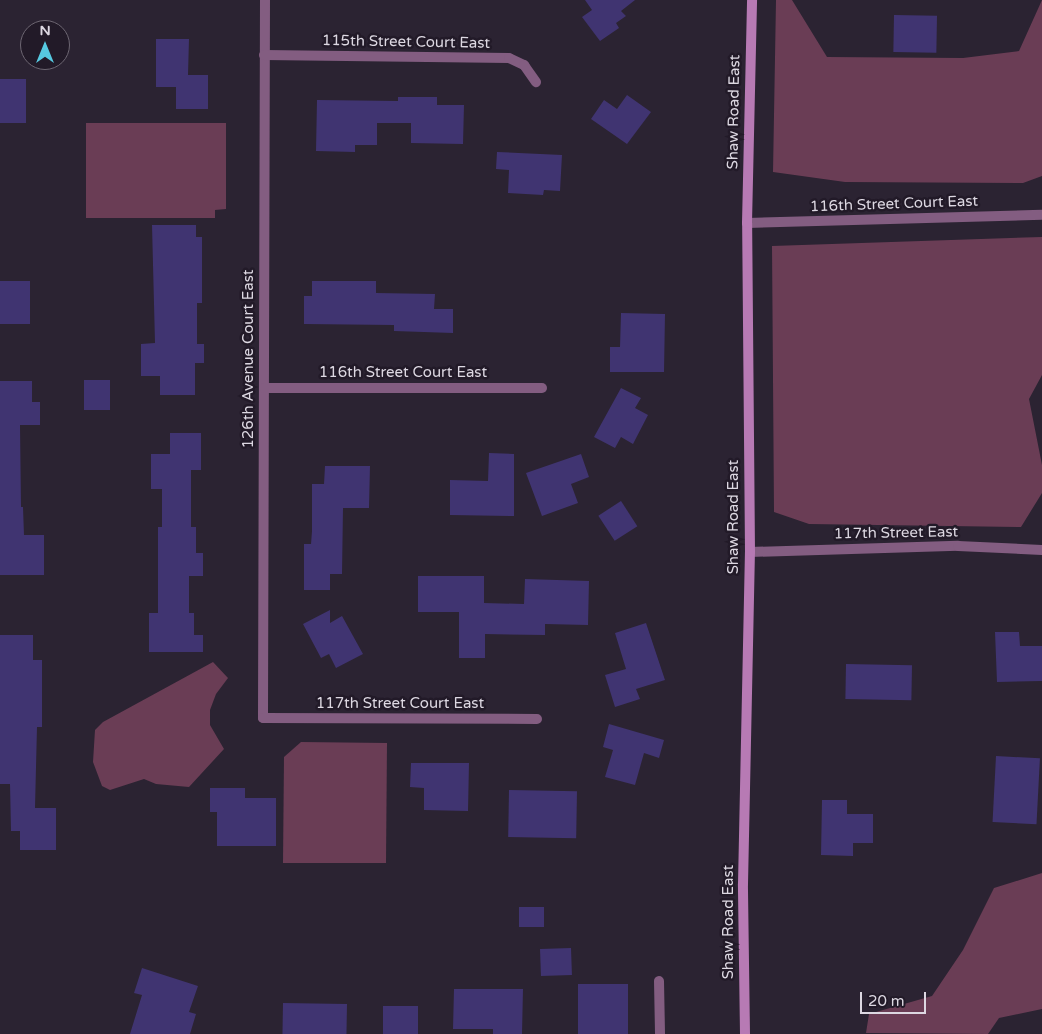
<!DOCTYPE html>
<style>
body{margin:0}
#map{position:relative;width:1042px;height:1034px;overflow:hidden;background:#2b2332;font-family:"Varela Round",sans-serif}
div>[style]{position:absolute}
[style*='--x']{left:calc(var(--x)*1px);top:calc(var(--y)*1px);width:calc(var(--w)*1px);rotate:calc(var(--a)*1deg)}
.green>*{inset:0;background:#6a3d55}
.building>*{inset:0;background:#403471;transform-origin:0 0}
.lane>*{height:10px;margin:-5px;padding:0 5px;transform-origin:5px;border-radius:5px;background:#835d81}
.street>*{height:10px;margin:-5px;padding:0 5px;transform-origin:5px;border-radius:5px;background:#835d81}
.secondary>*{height:10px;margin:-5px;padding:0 5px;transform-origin:5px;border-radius:5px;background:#b77ab4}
span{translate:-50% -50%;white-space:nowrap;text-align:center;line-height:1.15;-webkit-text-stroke:5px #221a28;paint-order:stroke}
.street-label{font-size:15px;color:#ddd8e2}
.north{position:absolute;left:20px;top:20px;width:50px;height:50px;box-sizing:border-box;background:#221a28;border:1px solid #6d6672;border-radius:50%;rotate:0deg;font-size:14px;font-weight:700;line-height:20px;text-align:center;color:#ddd8e2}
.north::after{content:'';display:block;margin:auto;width:18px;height:22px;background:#56c9e1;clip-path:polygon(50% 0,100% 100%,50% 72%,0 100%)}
.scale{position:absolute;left:860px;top:992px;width:66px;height:22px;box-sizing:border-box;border:2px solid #ddd8e2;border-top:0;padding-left:6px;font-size:15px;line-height:18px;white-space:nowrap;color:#ddd8e2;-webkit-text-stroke:4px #221a28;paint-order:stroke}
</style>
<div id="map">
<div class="green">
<div style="clip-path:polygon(776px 0,792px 0,827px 57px,963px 58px,1019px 51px,1042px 0,1042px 176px,1023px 183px,845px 182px,773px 172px)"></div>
<div style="clip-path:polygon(86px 123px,226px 123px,226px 209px,215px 210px,215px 218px,86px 218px)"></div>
<div style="clip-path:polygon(1042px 237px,1042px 375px,1029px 399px,1042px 465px,1042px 493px,1021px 527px,809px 524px,774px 512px,772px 246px)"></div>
<div style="clip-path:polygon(213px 662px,228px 678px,216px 694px,210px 710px,210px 725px,224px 749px,189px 787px,156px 784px,144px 779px,110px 790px,102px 786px,93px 762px,95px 730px,103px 722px)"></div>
<div style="clip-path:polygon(301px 742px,387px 743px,386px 863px,283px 863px,284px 757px)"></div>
<div style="clip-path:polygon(1042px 873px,1042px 1009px,999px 1018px,988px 1034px,866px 1033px,869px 1014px,932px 996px,963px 950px,994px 888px)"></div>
</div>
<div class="building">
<div style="clip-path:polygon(585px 0,635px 0,621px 11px,626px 16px,616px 23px,619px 28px,600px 41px,582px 17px,592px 10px)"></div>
<div style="left:894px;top:15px;width:43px;height:37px;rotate:1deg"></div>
<div style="clip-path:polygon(156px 39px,189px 39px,188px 75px,208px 75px,208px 109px,176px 109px,176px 87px,156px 87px)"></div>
<div style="left:0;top:79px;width:26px;height:44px"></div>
<div style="clip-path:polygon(627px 95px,651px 112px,627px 144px,591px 119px,604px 100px,617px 109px)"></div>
<div style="clip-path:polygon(398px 97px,437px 97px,437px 105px,464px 105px,463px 144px,411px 143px,411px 123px,377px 123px,377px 145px,355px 145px,355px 152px,316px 151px,317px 100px,398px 101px)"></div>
<div style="clip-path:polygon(497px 152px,562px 155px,560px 191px,544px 190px,543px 195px,508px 193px,509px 170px,496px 169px)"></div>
<div style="clip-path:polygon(152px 225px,196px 225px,196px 237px,202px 237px,202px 303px,197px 303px,197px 344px,204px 344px,204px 363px,195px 363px,195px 395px,160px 395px,160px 376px,141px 376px,141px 344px,155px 343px)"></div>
<div style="left:0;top:281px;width:30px;height:43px"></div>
<div style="clip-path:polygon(312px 281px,376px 281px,376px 293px,435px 294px,434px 309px,453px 309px,453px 333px,394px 331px,394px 325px,304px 324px,304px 296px,312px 296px)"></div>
<div style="clip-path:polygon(621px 313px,665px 314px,664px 372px,610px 372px,610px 347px,620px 347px)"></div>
<div style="left:84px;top:380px;width:26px;height:30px"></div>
<div style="clip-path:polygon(0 381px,32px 381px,32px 402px,40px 402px,40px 425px,20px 425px,21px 507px,23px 507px,24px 535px,44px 535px,44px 575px,0 575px)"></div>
<div style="clip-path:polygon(621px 388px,641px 398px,635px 408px,648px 415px,633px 444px,621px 437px,615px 448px,594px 437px)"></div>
<div style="clip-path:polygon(170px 433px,201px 433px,201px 470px,191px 470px,191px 527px,196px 527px,196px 553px,203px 553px,203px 576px,189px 576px,189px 613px,194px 613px,194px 635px,203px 635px,203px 652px,149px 652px,149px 613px,158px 613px,158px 527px,162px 527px,162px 489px,151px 489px,151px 454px,170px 454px)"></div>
<div style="clip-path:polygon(489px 453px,514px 454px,514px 516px,450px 515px,450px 480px,488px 481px)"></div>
<div style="clip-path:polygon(581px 454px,589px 477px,571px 484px,578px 503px,542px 516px,526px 473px)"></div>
<div style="clip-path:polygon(325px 466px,370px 466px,369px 508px,343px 508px,342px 574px,330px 574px,330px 590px,304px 590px,304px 544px,311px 544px,312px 531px,312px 484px,324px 484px)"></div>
<div style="left:621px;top:501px;width:30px;height:27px;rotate:57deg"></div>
<div style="clip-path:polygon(418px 576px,484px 576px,484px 603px,524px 604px,525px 579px,589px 581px,588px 625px,545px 624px,545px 635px,485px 634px,485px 658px,459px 658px,459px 612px,418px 612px)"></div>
<div style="clip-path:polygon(330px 610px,330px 623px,342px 616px,363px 654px,336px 668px,329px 654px,321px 658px,303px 624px)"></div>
<div style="clip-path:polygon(646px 623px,665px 680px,636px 689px,640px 699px,615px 707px,605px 675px,626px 669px,615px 633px)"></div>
<div style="clip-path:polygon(995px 632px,1019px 632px,1020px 646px,1042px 646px,1042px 681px,997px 682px)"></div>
<div style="clip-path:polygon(0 635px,33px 635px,33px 660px,42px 660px,42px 727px,37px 727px,35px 808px,56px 808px,56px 850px,20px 850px,20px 831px,11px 831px,10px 784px,0 784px)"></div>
<div style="left:846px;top:664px;width:66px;height:35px;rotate:1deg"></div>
<div style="clip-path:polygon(609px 724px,664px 740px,659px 758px,644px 753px,635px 785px,605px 777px,613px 750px,603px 747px)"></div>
<div style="left:996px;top:756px;width:44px;height:66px;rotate:3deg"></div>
<div style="clip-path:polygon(411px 763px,469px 763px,468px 811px,424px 810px,424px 788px,410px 787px)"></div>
<div style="clip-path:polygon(210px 788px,245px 788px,245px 798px,276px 798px,276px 846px,217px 846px,217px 812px,210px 812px)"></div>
<div style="left:509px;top:790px;width:68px;height:47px;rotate:1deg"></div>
<div style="clip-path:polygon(822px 800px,847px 800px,847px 814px,873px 814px,873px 843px,853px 843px,853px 856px,821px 855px)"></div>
<div style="left:519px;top:907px;width:25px;height:20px"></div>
<div style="left:571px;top:948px;width:27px;height:31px;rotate:88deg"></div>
<div style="clip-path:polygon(142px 968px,198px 986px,189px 1012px,196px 1014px,190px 1034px,130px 1034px,142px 995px,134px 993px)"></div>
<div style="left:578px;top:984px;width:50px;height:50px"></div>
<div style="clip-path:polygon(454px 989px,523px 989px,522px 1034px,493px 1034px,493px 1029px,453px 1029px)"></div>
<div style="left:283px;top:1003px;width:64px;height:31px;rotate:1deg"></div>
<div style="left:383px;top:1006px;width:35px;height:28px"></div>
</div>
<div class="lane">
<div style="--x:659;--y:981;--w:53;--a:88.9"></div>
</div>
<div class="street">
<div style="--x:265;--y:0;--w:718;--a:90.16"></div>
<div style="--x:263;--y:718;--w:274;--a:0.2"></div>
<div style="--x:264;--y:55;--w:245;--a:0.7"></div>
<div style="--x:509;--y:58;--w:17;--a:25"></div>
<div style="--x:524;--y:65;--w:21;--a:55"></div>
<div style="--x:747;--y:223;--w:295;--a:-1.6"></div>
<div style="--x:264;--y:388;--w:278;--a:0"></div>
<div style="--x:750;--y:552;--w:208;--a:-1.7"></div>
<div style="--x:958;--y:546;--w:84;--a:2.7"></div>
</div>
<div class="secondary">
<div style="--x:745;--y:1034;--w:150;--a:-90.8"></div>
<div style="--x:743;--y:884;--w:332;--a:-88.8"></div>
<div style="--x:750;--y:552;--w:329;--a:-90.5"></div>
<div style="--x:747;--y:223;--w:223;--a:-88.7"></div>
</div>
<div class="street-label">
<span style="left:406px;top:42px;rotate:1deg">115th Street Court East</span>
<span style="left:734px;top:112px;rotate:-89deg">Shaw Road East</span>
<span style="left:894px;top:204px;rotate:-2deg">116th Street Court East</span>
<span style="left:249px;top:359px;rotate:-90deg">126th Avenue Court East</span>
<span style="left:403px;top:373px">116th Street Court East</span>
<span style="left:734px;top:517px;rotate:-90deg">Shaw Road East</span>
<span style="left:896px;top:533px;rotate:-1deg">117th Street East</span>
<span style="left:400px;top:704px">117th Street Court East</span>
<span style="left:729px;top:922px;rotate:-90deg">Shaw Road East</span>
</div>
<div class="north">N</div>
<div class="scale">20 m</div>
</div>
